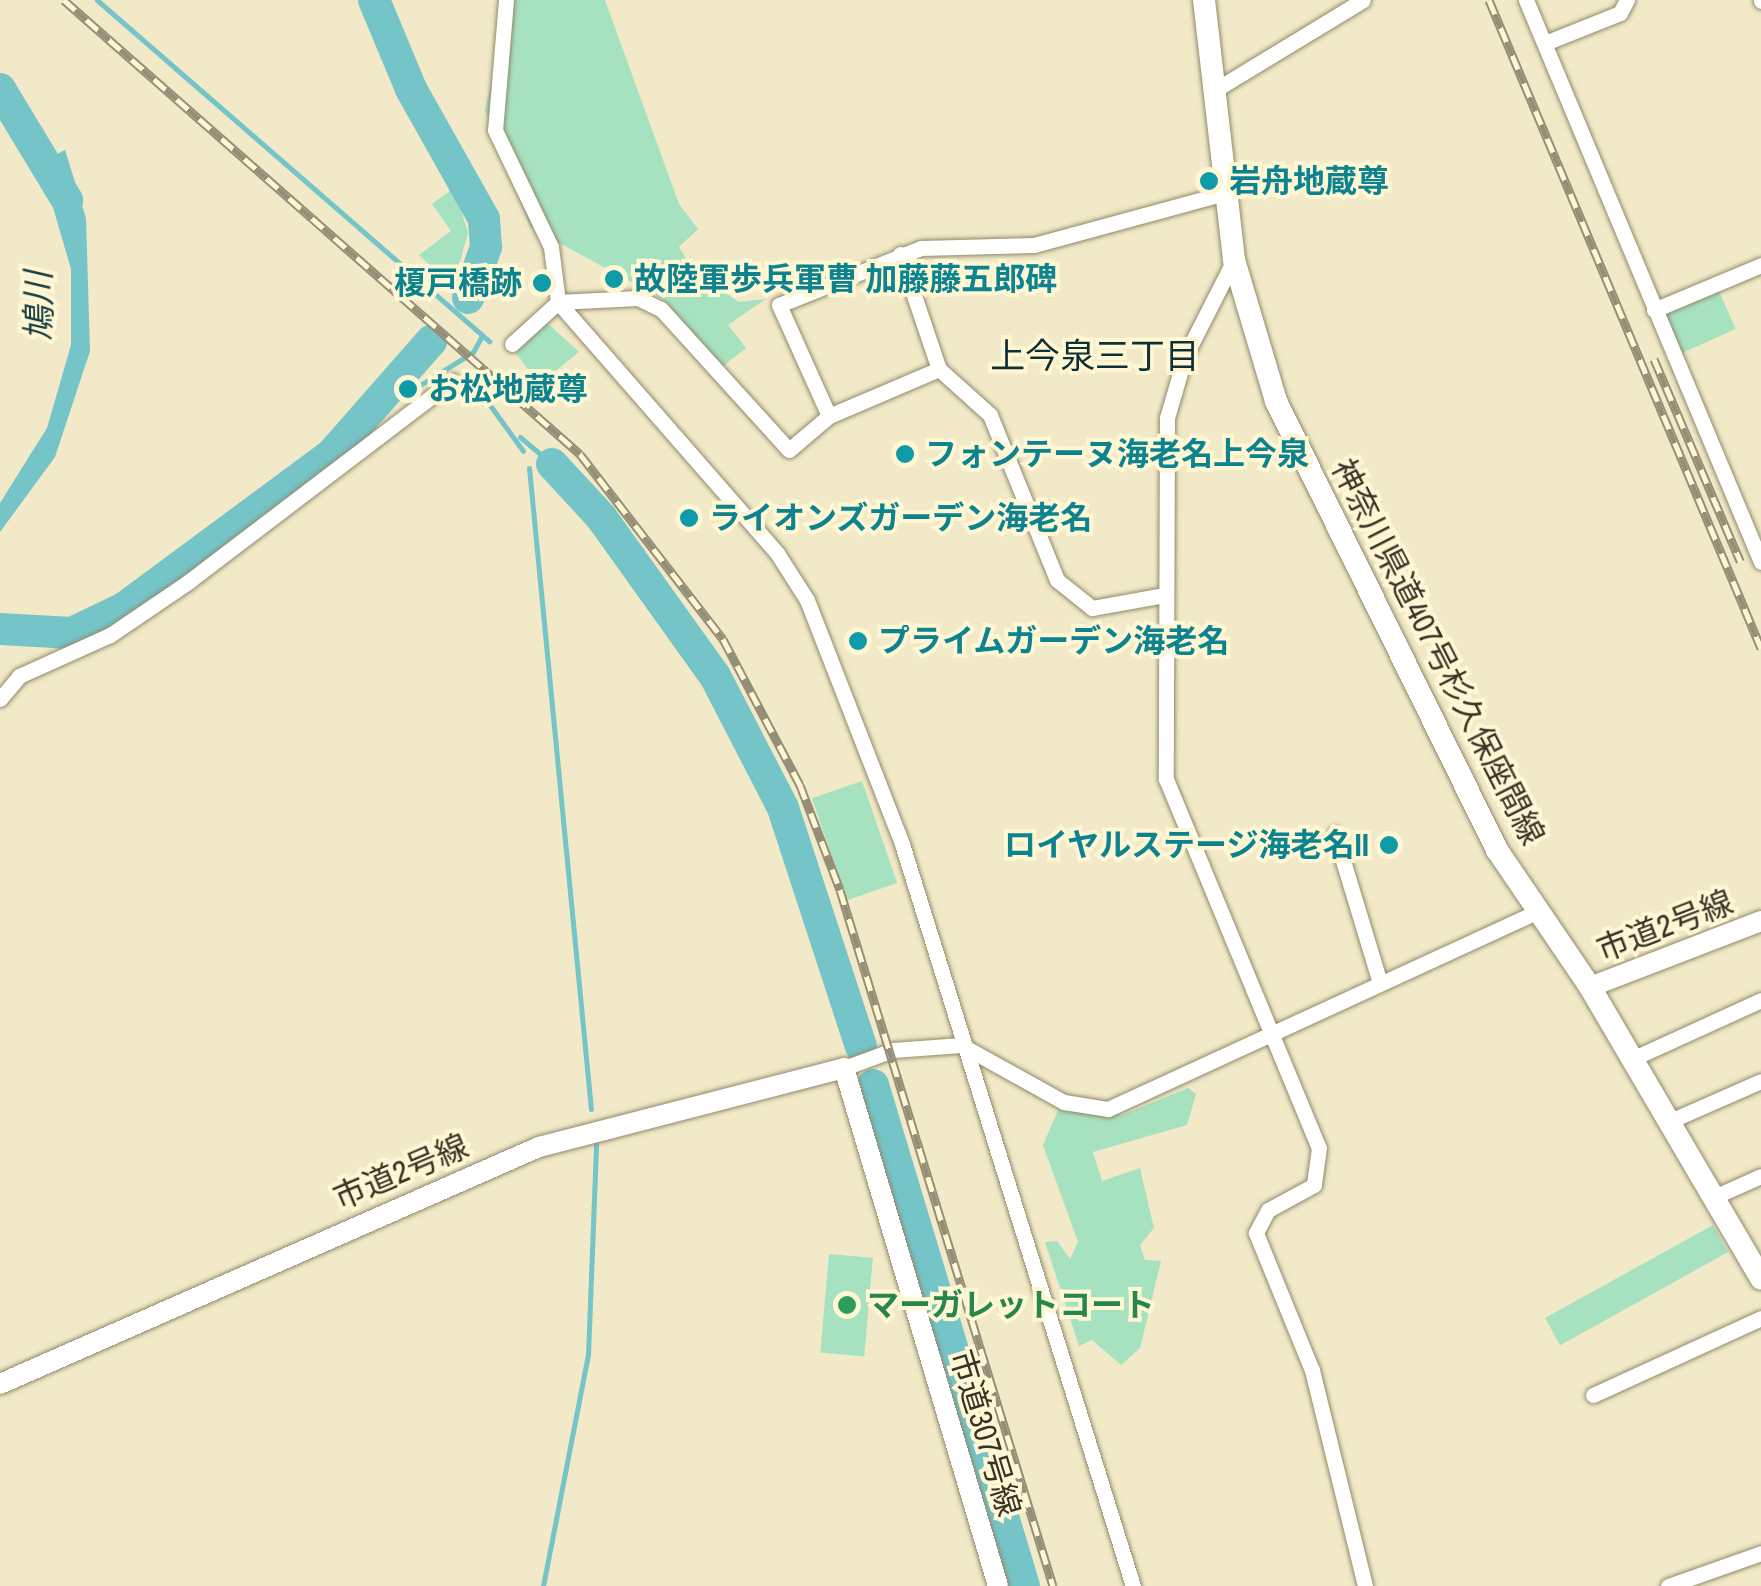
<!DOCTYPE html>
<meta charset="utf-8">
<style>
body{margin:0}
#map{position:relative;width:1761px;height:1586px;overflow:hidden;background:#f1e9c7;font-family:"Archivo Narrow","Noto Sans JP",sans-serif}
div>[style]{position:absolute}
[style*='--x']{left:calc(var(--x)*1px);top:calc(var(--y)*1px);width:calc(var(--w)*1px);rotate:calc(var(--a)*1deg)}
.green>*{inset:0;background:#a6e2c0;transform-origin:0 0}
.water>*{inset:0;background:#75c4c8}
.stream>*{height:5px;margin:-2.5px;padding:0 2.5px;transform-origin:2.5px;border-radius:2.5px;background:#75c4c8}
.river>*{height:32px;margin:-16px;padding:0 16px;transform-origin:16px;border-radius:16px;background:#75c4c8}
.roads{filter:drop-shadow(0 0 2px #91896b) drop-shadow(0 0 2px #91896b)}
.minor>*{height:15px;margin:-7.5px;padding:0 7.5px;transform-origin:7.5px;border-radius:7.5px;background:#fff}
.tertiary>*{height:20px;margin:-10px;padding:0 10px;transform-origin:10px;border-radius:10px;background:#fff}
.secondary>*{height:22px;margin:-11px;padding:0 11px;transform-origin:11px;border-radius:11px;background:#fff}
.rail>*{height:9px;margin-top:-4.5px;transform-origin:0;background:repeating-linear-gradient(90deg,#fff6d4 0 15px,#958f77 0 30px);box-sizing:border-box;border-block:2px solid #958f77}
.dots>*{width:28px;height:28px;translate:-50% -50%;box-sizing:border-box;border:5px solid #fff6d4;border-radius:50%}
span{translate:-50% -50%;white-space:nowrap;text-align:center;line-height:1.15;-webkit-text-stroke:8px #fff6d4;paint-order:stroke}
.culture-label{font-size:32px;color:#0d838f;font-weight:700}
.left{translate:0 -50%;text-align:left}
.right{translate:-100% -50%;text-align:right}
.street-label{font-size:32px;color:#373326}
.leisure-label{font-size:32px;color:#27864d;font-weight:700}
.water-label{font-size:35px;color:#193f41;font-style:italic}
.neighbourhood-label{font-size:35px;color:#0d2f36}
</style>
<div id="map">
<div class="green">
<div style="clip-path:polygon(511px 0,605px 0,679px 204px,698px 229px,679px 247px,696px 274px,739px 302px,766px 299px,728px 325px,746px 348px,722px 367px,664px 300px,530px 227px,485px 110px)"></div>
<div style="clip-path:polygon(454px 188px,468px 233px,453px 287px,419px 255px,451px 231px,432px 204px)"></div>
<div style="left:1717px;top:287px;width:46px;height:65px;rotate:66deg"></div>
<div style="clip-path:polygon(543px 319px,579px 352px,539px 384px,512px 348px)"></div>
<div style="left:862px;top:781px;width:108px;height:53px;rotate:71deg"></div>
<div style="clip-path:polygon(1188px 1088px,1196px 1094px,1187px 1125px,1093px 1152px,1102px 1181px,1140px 1168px,1154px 1228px,1140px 1245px,1145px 1260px,1161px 1261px,1140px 1348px,1121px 1365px,1092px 1340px,1079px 1346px,1045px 1242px,1057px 1241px,1070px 1259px,1078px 1242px,1043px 1145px,1059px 1108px,1122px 1115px)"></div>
<div style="left:1713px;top:1225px;width:31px;height:192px;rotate:61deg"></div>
<div style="left:829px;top:1254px;width:44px;height:99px;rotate:5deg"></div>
</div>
<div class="water">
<div style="clip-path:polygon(65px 150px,86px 218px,90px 351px,55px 457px,0 532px,0 503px,47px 428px,71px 345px,71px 269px,40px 163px)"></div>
</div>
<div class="stream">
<div style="--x:97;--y:0;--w:520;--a:41.02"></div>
<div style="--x:402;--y:373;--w:21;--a:43"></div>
<div style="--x:417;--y:387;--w:66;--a:-32"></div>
<div style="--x:473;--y:352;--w:18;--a:-61"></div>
<div style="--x:476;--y:386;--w:80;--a:54.1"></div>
<div style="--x:520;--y:437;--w:42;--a:40.2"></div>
<div style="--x:529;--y:468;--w:644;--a:84.48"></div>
<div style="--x:543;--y:1586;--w:235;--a:-79"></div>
<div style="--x:588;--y:1355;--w:211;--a:-87.8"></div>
</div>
<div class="river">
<div style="--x:374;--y:0;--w:96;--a:67.4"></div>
<div style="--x:411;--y:89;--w:149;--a:60.7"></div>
<div style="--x:484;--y:219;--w:28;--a:86"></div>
<div style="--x:486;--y:247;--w:54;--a:109.4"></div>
<div style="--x:0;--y:89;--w:130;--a:58.9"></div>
<div style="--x:552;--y:464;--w:72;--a:47.2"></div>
<div style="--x:601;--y:517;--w:196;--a:54.4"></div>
<div style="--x:715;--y:676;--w:148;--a:62.7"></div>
<div style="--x:783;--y:808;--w:251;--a:71.9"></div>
<div style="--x:0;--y:629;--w:72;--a:3.2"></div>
<div style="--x:72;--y:633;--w:58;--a:-25.7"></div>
<div style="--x:124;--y:608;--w:257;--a:-36.5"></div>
<div style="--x:331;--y:455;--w:152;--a:-48.7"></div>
<div style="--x:873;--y:1085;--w:523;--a:73.23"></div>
</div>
<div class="roads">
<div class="minor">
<div style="--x:506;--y:0;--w:130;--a:94.8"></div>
<div style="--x:495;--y:130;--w:130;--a:64.4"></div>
<div style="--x:551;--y:247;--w:55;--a:82.7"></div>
<div style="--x:1526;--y:0;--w:609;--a:67.31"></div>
<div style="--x:1761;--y:0;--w:1;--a:90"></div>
<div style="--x:1545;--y:43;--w:81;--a:-21.8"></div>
<div style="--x:1620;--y:13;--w:15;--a:-62"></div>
<div style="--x:1215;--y:90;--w:173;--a:-31.3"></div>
<div style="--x:900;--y:254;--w:121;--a:71.3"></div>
<div style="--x:939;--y:369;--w:69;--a:42"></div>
<div style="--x:990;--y:415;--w:178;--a:67.9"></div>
<div style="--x:1057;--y:580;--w:45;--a:38.7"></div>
<div style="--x:1092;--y:608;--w:73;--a:-10.2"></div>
<div style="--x:1234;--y:260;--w:108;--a:117"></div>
<div style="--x:1185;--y:356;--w:65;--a:106.2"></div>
<div style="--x:1167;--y:418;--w:361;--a:90.2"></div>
<div style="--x:1166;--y:779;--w:399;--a:67.5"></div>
<div style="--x:1319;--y:1148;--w:37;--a:98"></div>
<div style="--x:1314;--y:1185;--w:52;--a:151.5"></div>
<div style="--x:1268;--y:1210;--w:26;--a:118"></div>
<div style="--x:1256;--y:1233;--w:148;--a:67.8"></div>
<div style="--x:1312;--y:1370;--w:222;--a:76.2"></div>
<div style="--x:558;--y:302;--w:333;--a:48.9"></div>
<div style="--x:777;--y:553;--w:56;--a:57.4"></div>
<div style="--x:807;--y:600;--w:262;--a:68.7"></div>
<div style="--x:902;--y:844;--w:777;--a:72.71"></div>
<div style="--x:1654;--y:310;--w:116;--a:-22.8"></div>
<div style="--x:512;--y:344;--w:62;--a:-42.4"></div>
<div style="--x:558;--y:302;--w:80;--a:-2.9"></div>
<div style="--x:638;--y:298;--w:25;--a:26"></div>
<div style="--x:661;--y:309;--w:190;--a:47.8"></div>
<div style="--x:789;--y:450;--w:52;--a:-40.4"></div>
<div style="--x:829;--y:416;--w:120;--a:-23.1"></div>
<div style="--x:829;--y:416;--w:122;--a:-114.2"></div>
<div style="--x:779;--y:305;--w:153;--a:-21.9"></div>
<div style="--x:921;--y:248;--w:113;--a:-1.5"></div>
<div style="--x:1034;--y:245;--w:199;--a:-15.2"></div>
<div style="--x:0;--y:699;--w:30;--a:-50"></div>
<div style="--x:19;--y:676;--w:100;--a:-24.3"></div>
<div style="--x:110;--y:635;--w:94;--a:-34.2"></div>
<div style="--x:188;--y:582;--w:332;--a:-37.3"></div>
<div style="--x:1335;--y:834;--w:156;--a:73.2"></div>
<div style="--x:1634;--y:1058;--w:140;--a:-24.5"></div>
<div style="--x:844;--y:1068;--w:52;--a:-20.2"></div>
<div style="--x:893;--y:1050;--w:68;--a:-4.2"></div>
<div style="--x:961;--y:1045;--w:118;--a:29"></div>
<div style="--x:1064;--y:1102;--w:45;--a:9"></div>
<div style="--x:1108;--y:1109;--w:473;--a:-24.7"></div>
<div style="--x:1670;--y:1121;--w:99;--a:-23.7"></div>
<div style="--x:1714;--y:1197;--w:51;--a:-24.1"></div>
<div style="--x:1593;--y:1395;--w:185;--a:-24.6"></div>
<div style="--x:1668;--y:1586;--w:99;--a:-19.5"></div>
</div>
<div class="tertiary">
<div style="--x:1590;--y:987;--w:183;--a:-21.1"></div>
<div style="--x:0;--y:1384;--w:589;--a:-23.74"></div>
<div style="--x:539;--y:1147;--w:315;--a:-14.5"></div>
<div style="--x:844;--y:1068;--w:540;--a:73.44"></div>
</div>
<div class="secondary">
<div style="--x:1204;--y:0;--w:262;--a:83.4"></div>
<div style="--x:1234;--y:260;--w:147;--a:73.4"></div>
<div style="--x:1276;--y:401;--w:500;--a:63.79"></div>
<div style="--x:1497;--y:850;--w:166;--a:55.8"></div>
<div style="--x:1590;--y:987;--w:338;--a:59.6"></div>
</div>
</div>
<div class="rail">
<div style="--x:64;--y:0;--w:687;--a:41.34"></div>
<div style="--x:580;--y:454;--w:234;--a:52.3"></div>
<div style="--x:723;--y:639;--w:165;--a:62.2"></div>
<div style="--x:800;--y:785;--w:112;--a:69.1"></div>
<div style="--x:840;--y:890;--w:728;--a:72.98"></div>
<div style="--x:1489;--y:0;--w:703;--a:67.23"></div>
<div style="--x:1654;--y:359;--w:220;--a:66.9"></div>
</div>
<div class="dots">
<div style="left:1209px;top:181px;background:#0f9aa8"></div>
<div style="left:614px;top:279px;background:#0f9aa8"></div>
<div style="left:542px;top:283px;background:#0f9aa8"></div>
<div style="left:408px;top:389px;background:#0f9aa8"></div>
<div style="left:905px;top:454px;background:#0f9aa8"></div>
<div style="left:689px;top:518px;background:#0f9aa8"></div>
<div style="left:858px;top:641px;background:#0f9aa8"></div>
<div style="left:1389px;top:845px;background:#0f9aa8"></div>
<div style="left:847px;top:1305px;background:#2e9e5b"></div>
</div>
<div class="culture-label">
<span class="left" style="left:1229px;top:181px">岩舟地蔵尊</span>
<span class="left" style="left:634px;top:279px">故陸軍歩兵軍曹 加藤藤五郎碑</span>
<span class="right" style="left:522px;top:283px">榎戸橋跡</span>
<span class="left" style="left:428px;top:389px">お松地蔵尊</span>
<span class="left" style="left:925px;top:454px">フォンテーヌ海老名上今泉</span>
<span class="left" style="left:709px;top:518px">ライオンズガーデン海老名</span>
<span class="left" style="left:878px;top:641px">プライムガーデン海老名</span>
<span class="right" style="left:1369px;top:845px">ロイヤルステージ海老名II</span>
</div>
<div class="street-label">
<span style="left:1438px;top:652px;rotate:63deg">神奈川県道407号杉久保座間線</span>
<span style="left:1665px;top:926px;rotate:-21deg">市道2号線</span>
<span style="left:401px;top:1172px;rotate:-23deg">市道2号線</span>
<span style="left:985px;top:1433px;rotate:73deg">市道307号線</span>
</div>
<div class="leisure-label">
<span class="left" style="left:867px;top:1305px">マーガレットコート</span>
</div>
<div class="water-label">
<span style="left:39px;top:306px;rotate:-91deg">鳩川</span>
</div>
<div class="neighbourhood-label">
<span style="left:1095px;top:356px">上今泉三丁目</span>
</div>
</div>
